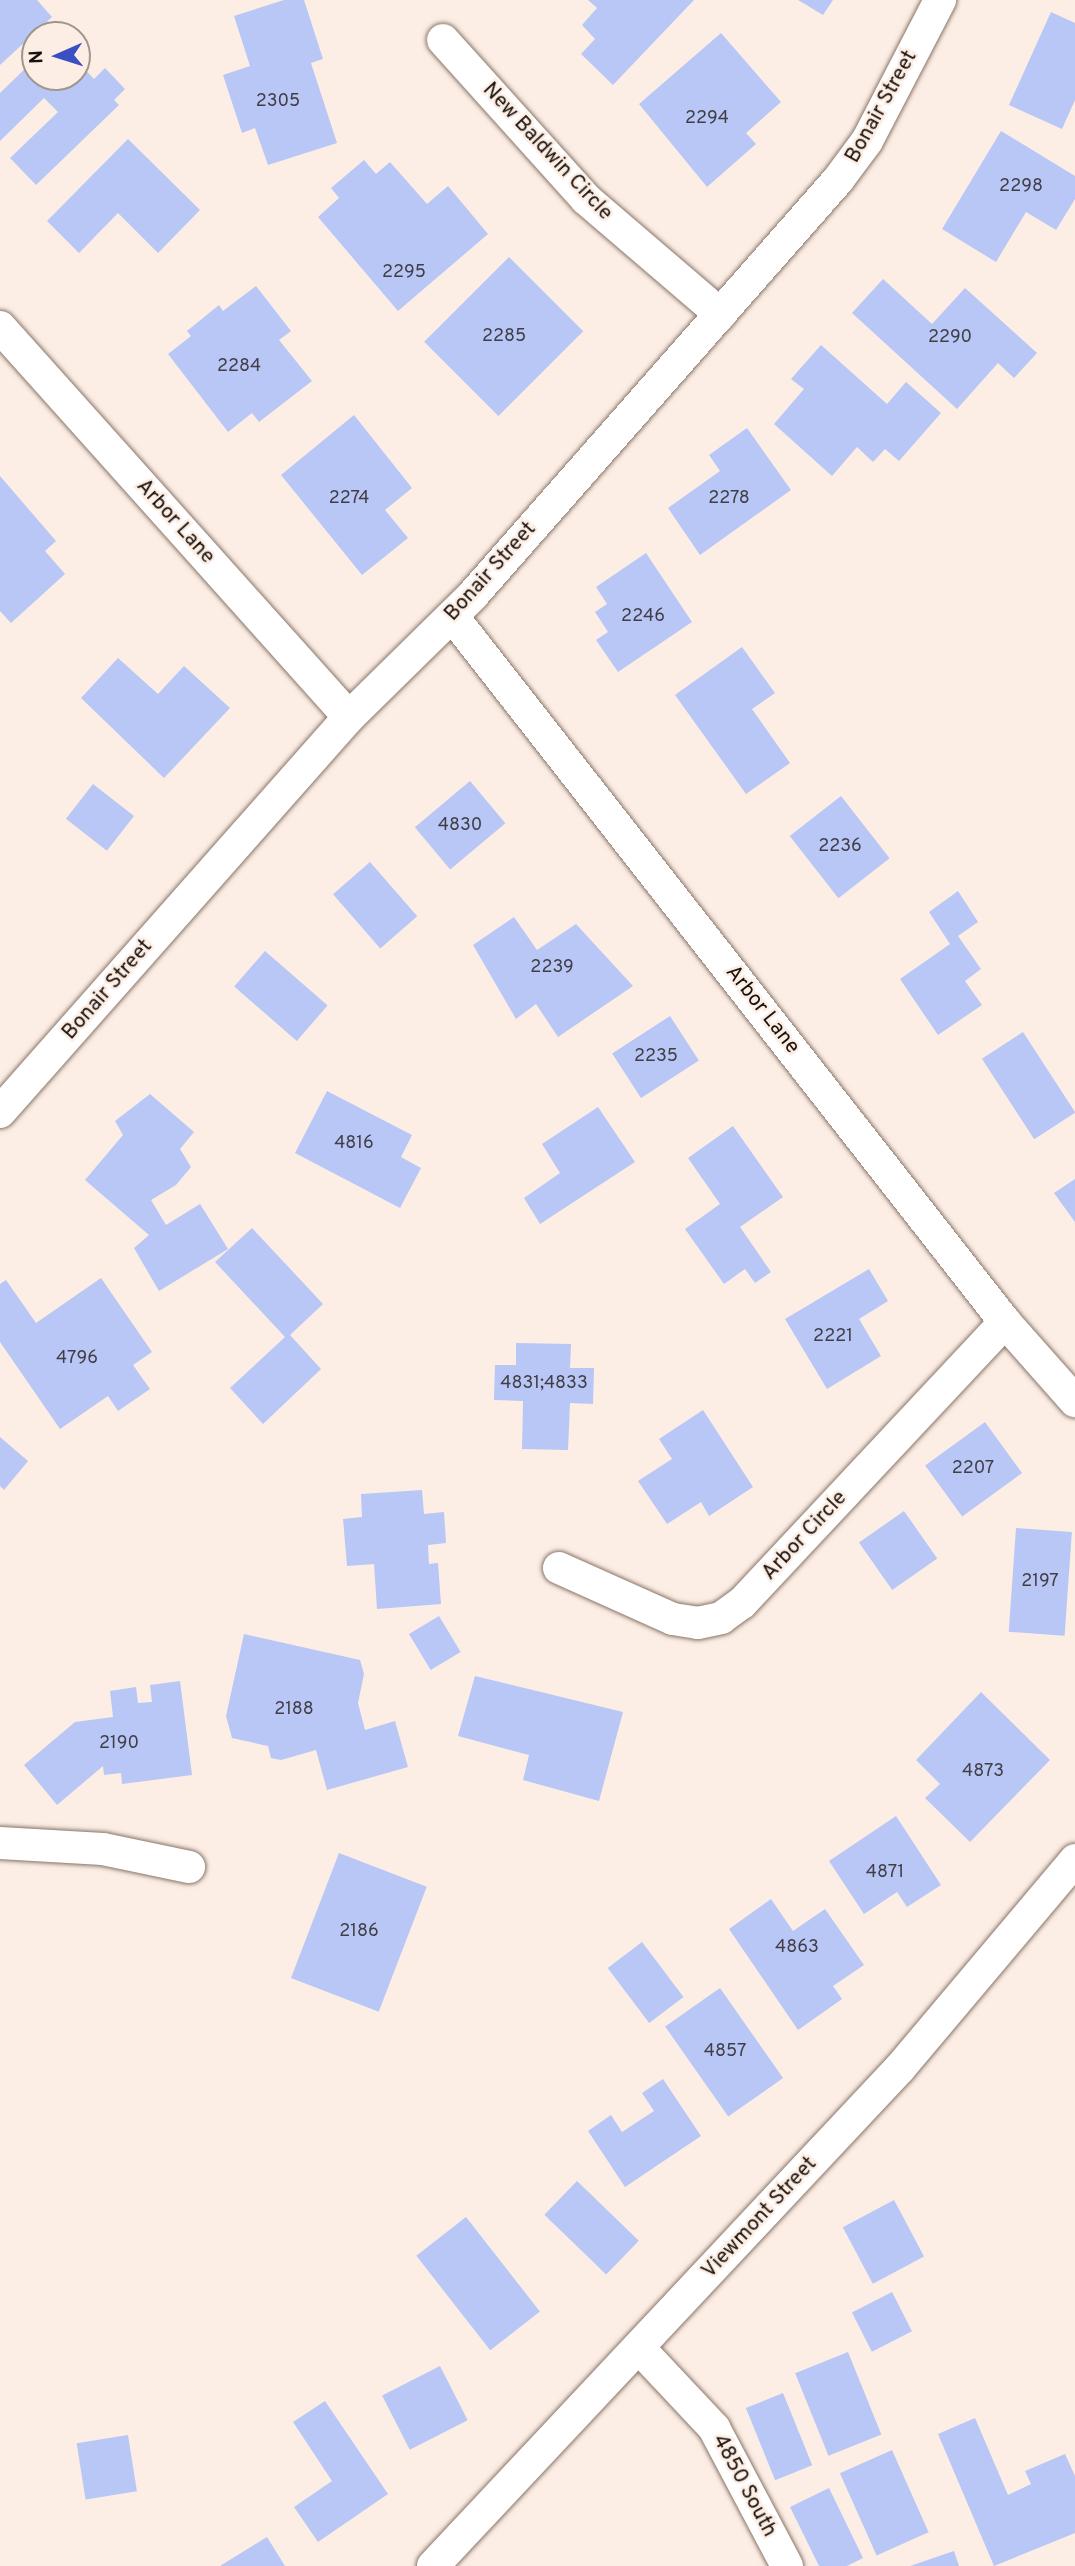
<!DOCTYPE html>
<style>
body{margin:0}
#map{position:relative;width:1075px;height:2566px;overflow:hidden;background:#fceee5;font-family:Overpass,sans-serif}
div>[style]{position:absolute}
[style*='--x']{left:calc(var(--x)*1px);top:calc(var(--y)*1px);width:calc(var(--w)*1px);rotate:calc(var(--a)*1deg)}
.building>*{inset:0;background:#b8c7f5;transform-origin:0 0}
.roads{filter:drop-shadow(0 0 2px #8a7568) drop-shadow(0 0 2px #8a7568)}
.street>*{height:32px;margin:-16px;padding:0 16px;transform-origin:16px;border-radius:16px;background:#fff}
span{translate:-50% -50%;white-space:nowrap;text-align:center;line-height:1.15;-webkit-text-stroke:5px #fceee5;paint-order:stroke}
.number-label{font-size:18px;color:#413e46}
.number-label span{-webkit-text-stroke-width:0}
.street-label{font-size:21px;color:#19110c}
.north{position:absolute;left:21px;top:21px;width:70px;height:70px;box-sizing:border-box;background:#fceee5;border:2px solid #a1968e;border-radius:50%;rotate:267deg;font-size:19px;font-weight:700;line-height:28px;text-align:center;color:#19110c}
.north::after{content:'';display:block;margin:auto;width:24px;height:32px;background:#3a50c2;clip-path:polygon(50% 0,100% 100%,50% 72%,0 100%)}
</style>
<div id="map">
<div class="building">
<div style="clip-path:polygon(0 0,37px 0,52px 17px,0 65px)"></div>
<div style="clip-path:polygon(284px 0,304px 0,323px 59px,311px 63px,337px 143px,268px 165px,255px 128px,242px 133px,223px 75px,250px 66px,234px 16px)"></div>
<div style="clip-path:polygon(588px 0,694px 0,613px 85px,581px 54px,595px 39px,582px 25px,597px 8px)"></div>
<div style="clip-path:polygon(798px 0,833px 0,823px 15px)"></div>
<div style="clip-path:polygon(1051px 12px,1075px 23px,1075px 100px,1062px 129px,1009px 105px)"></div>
<div style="clip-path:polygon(721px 33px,781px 102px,746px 133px,756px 144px,707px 187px,639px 104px)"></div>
<div style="clip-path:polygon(35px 59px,35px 77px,77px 77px,77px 61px,94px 79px,105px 68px,125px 89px,114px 100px,119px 105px,36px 185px,10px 158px,58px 112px,44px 98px,0 141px,0 93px)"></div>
<div style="clip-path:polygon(1001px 131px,1075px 176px,1075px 199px,1056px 230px,1026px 212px,996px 262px,942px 229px)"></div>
<div style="clip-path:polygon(128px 139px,200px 210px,158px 253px,118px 213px,79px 253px,47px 221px)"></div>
<div style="clip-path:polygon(364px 160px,376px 174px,390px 162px,427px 204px,448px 186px,488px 234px,398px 311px,318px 217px,339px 198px,331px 188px)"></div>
<div style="left:509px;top:257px;width:105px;height:120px;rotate:45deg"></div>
<div style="clip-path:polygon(883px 279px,932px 324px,965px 288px,1037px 353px,1014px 378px,998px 363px,957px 409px,852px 313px)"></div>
<div style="clip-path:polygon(256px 286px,291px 331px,279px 340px,312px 381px,259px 422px,252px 413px,228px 432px,168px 354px,191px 336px,187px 331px,219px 305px,223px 311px)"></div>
<div style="clip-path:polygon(821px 345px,887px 404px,906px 382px,941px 413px,899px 461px,885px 449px,873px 462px,857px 447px,832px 476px,774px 424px,804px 389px,791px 379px)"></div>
<div style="clip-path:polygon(354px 415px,412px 488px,385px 510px,408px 538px,362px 575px,281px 475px)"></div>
<div style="clip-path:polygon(747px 428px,791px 490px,700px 555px,668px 508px,720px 471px,709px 455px)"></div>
<div style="clip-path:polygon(0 476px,56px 541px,45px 551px,65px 574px,11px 623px,0 611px)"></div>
<div style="clip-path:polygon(646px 553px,692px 622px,618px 672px,596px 640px,608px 632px,595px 612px,607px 604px,596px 587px)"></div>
<div style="clip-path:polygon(742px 647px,775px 693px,752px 709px,790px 763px,746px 794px,675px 695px)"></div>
<div style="clip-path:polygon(118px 658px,158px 694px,184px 666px,230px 708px,164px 778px,81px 698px)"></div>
<div style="left:470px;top:781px;width:55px;height:72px;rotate:50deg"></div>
<div style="left:93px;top:784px;width:52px;height:44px;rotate:38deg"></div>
<div style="left:841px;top:796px;width:79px;height:65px;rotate:52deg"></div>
<div style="left:370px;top:862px;width:72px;height:49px;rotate:49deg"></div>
<div style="clip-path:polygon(958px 891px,978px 922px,958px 936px,981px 969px,965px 981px,982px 1005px,938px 1035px,900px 979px,950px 944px,929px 912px)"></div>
<div style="clip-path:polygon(514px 917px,537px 950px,576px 924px,633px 986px,558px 1037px,536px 1004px,516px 1019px,473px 945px)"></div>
<div style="left:265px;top:951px;width:83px;height:47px;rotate:41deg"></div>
<div style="left:670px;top:1016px;width:53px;height:69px;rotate:57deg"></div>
<div style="left:1023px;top:1032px;width:96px;height:49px;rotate:57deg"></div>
<div style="clip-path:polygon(327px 1091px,412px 1135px,401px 1157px,421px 1168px,400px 1208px,295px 1153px)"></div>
<div style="clip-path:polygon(150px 1094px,194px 1132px,180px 1149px,191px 1167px,176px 1185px,151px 1200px,166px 1225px,200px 1204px,228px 1249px,159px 1291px,134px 1248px,149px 1235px,85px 1180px,123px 1135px,115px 1121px)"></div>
<div style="clip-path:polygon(598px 1107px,635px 1162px,540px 1224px,524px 1198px,560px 1173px,542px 1144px)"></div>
<div style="clip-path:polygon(733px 1126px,783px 1197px,740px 1227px,771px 1272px,755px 1283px,745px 1269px,724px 1284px,685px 1229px,720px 1204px,688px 1158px)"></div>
<div style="clip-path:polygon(1075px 1179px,1075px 1222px,1054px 1193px)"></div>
<div style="clip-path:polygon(252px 1228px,323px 1304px,290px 1335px,321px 1369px,263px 1424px,230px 1388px,285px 1337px,215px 1262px)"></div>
<div style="clip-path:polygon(869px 1269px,888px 1301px,859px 1319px,881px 1356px,827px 1389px,785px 1319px)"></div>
<div style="clip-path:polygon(101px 1278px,152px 1352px,133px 1365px,150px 1389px,118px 1411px,108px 1396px,60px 1429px,0 1342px,0 1284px,6px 1280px,36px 1323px)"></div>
<div style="clip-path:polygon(516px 1343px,571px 1344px,570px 1368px,594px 1368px,593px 1404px,570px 1403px,568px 1450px,522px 1449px,523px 1401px,494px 1400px,495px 1365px,516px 1365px)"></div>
<div style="clip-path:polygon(703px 1410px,753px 1487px,709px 1516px,701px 1502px,667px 1524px,638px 1481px,672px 1459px,659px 1439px)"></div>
<div style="left:985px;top:1422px;width:63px;height:74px;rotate:54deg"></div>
<div style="clip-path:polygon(0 1437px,28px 1461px,4px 1490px,0 1486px)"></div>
<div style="clip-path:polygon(422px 1490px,424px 1514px,444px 1512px,446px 1543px,428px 1545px,429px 1564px,438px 1563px,441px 1604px,377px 1609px,374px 1564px,347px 1566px,343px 1519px,362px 1517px,361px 1494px)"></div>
<div style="left:904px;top:1511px;width:58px;height:55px;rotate:55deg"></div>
<div style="left:1016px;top:1528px;width:56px;height:104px;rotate:4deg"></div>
<div style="left:439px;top:1616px;width:42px;height:35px;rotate:59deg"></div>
<div style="clip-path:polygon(244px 1634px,360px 1660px,364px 1674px,358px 1703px,365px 1730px,395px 1721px,408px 1767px,327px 1790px,316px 1750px,281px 1760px,271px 1758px,268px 1746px,232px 1738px,226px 1716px)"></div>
<div style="clip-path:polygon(475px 1676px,623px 1712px,599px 1801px,523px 1780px,529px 1755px,458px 1736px)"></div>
<div style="clip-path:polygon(180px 1681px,192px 1775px,122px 1784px,121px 1773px,104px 1775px,103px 1766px,57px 1805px,24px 1765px,75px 1722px,113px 1717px,110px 1691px,136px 1687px,138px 1703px,152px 1702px,150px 1685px)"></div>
<div style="clip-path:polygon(981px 1692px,1050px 1760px,970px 1842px,925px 1798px,940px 1784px,916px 1760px)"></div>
<div style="clip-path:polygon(896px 1816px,941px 1885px,907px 1907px,897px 1892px,864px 1914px,829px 1861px)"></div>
<div style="left:339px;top:1853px;width:94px;height:134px;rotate:21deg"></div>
<div style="clip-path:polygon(771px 1899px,793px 1931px,825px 1909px,864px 1965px,833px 1986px,842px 1999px,798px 2030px,729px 1929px)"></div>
<div style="left:642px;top:1942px;width:69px;height:43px;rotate:53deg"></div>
<div style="left:720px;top:1988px;width:110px;height:67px;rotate:55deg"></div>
<div style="clip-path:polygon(663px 2079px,701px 2136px,625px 2187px,588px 2131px,611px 2115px,622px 2132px,654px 2111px,642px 2093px)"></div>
<div style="left:577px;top:2181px;width:86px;height:47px;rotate:44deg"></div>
<div style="left:894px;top:2200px;width:64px;height:58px;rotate:62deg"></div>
<div style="left:466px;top:2217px;width:120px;height:63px;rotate:52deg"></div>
<div style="left:892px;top:2292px;width:44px;height:45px;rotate:63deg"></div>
<div style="left:848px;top:2352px;width:89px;height:57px;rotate:68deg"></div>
<div style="left:440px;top:2366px;width:61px;height:65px;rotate:63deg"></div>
<div style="left:783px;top:2393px;width:78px;height:40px;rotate:68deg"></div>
<div style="clip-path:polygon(325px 2401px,388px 2494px,318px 2542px,294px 2507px,332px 2481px,293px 2422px)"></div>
<div style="clip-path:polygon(975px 2418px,1008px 2495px,1031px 2484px,1025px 2471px,1065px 2454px,1075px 2476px,1075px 2533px,994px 2566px,938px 2434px)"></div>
<div style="left:128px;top:2435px;width:57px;height:52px;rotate:81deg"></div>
<div style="left:892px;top:2450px;width:90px;height:57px;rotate:66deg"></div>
<div style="clip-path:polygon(829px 2488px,863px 2558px,847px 2566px,819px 2566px,790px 2507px)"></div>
<div style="clip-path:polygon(267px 2537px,285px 2566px,220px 2566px)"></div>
<div style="clip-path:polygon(954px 2551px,959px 2566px,910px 2566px)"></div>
</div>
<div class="roads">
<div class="street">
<div style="--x:443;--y:40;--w:214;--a:48"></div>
<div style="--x:586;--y:199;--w:177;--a:40.6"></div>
<div style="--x:0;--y:327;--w:523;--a:48.18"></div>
<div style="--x:453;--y:617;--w:895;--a:51.94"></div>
<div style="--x:1005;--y:1322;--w:106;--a:48.5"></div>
<div style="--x:0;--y:1112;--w:527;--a:-48.54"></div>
<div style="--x:349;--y:717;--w:173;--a:-44.5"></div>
<div style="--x:472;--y:596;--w:554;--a:-48.66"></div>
<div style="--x:838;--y:180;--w:49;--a:-53.4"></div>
<div style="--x:867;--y:141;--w:159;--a:-62.6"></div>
<div style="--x:559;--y:1568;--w:125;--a:24.1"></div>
<div style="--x:673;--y:1619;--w:25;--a:9"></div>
<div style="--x:698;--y:1623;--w:24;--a:-12"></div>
<div style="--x:721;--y:1618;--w:26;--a:-36"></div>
<div style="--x:742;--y:1603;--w:385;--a:-46.9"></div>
<div style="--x:0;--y:1843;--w:103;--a:3.3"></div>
<div style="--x:103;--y:1849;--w:88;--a:11.8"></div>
<div style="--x:639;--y:2348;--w:110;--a:46.8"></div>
<div style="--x:714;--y:2428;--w:156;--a:62.1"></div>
<div style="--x:433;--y:2566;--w:683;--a:-46.84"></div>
<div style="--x:900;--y:2068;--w:272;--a:-49.9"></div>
</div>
</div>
<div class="number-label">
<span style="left:278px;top:102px">2305</span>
<span style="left:707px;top:119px">2294</span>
<span style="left:1021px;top:187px">2298</span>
<span style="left:404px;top:273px">2295</span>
<span style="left:504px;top:337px">2285</span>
<span style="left:950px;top:338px">2290</span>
<span style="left:239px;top:367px">2284</span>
<span style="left:349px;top:499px">2274</span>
<span style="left:729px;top:499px">2278</span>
<span style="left:643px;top:617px">2246</span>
<span style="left:460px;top:826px">4830</span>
<span style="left:840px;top:847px">2236</span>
<span style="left:552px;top:968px">2239</span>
<span style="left:656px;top:1057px">2235</span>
<span style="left:354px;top:1144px">4816</span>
<span style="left:833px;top:1337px">2221</span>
<span style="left:77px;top:1359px">4796</span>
<span style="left:544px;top:1384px">4831;4833</span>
<span style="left:973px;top:1469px">2207</span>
<span style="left:1040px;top:1582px">2197</span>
<span style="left:294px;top:1710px">2188</span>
<span style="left:119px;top:1744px">2190</span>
<span style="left:983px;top:1772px">4873</span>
<span style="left:885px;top:1873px">4871</span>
<span style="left:359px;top:1932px">2186</span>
<span style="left:797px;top:1948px">4863</span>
<span style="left:725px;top:2052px">4857</span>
</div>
<div class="street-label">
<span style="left:882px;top:107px;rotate:-61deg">Bonair Street</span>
<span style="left:547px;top:152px;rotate:47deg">New Baldwin Circle</span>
<span style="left:175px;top:522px;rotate:48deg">Arbor Lane</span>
<span style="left:491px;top:572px;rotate:-48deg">Bonair Street</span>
<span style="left:108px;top:990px;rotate:-49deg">Bonair Street</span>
<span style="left:762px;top:1010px;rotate:52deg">Arbor Lane</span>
<span style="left:805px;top:1536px;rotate:-47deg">Arbor Circle</span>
<span style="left:760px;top:2218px;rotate:-47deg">Viewmont Street</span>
<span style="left:744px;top:2486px;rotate:62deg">4850 South</span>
</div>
<div class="north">N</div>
</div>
